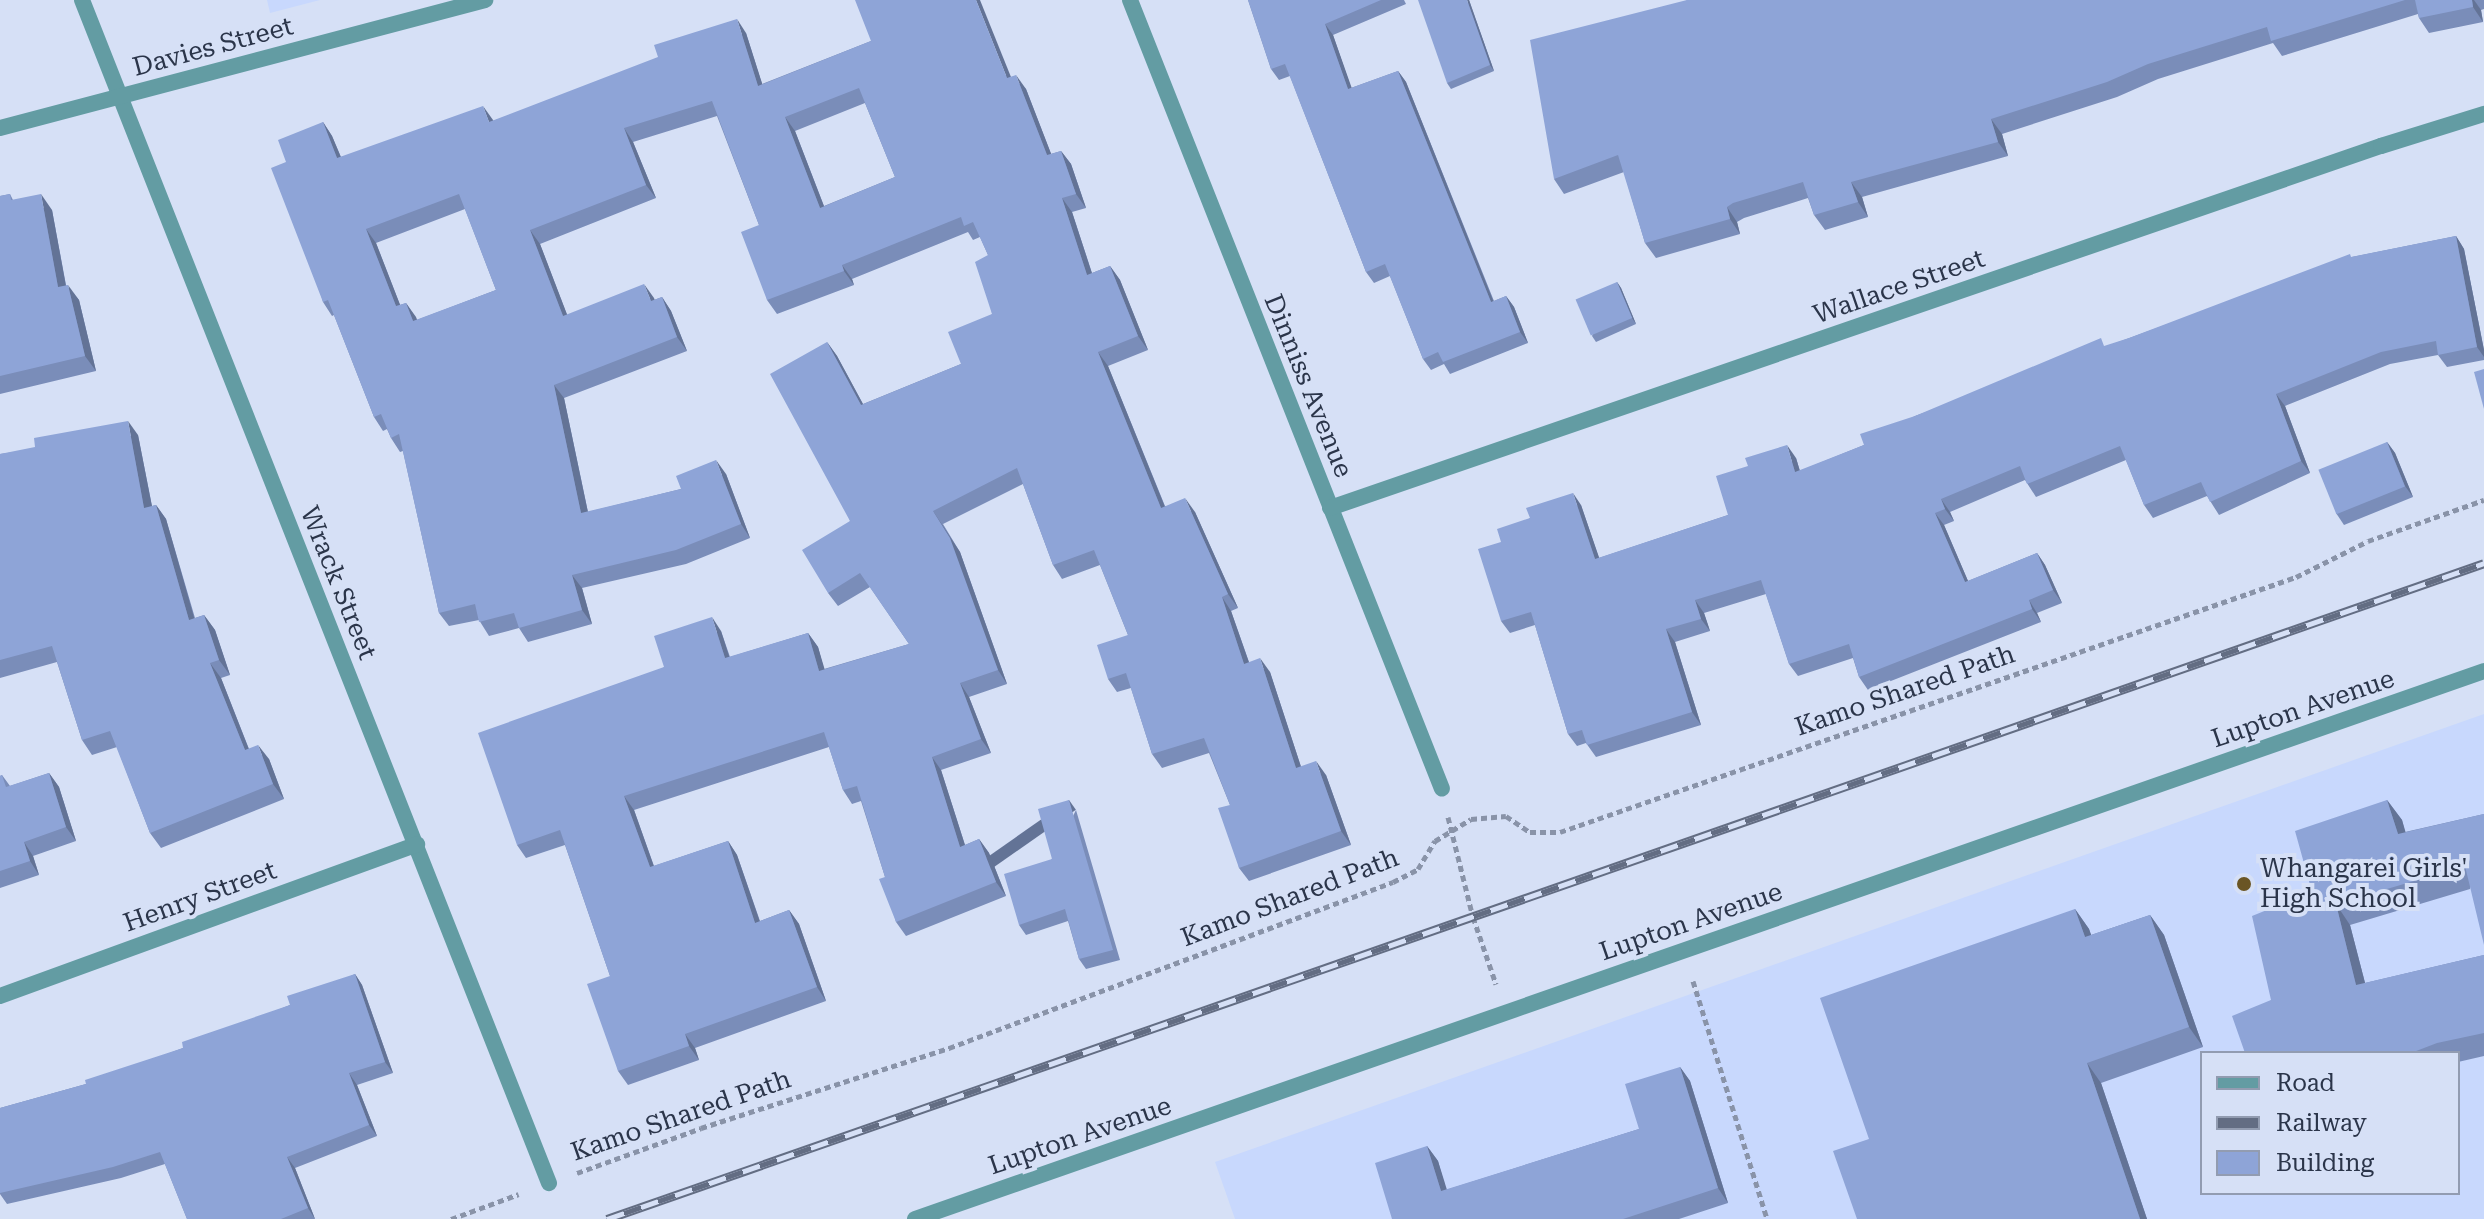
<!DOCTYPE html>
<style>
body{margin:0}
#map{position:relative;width:2484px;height:1219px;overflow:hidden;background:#d6e0f6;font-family:"Roboto Serif",serif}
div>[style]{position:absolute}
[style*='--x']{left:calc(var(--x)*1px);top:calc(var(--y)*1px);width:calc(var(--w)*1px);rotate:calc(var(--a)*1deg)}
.built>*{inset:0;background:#c8d8fd}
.path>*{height:5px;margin-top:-2.5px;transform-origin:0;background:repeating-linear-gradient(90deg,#8993a8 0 6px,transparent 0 10px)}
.minor>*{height:16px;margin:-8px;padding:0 8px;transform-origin:8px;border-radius:8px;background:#639ca3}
.rail>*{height:9px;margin-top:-4.5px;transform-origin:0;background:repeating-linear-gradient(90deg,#d6e0f6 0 18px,#636d83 0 36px);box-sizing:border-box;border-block:2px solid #636d83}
.wall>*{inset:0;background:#7a8db9}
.shaded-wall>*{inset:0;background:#637396;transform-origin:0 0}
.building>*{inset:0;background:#8ea4d7;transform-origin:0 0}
.dots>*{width:22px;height:22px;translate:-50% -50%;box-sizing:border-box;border:4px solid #d6e0f6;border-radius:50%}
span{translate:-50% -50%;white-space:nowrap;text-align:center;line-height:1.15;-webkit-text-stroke:8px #d6e0f6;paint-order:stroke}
.street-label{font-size:26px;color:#2b354a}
.poi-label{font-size:26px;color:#2b354a}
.left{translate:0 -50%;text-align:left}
.legend{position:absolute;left:2200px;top:1051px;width:260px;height:144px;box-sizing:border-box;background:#d6e0f6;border:2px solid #929cb1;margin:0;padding:10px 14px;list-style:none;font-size:24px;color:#2b354a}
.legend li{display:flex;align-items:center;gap:16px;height:40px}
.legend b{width:40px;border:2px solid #929cb1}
</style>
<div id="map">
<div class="built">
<div style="clip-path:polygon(267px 0,320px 0,270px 13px)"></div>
<div style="clip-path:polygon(evenodd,2484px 714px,2484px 1219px,1235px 1219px,1215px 1162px,2484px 714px,2202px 1053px,2458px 1053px,2458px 1193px,2202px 1193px,2202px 1053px)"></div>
</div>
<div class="path">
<div style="--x:1448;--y:817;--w:103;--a:76"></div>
<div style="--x:1473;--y:917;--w:71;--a:71.1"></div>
<div style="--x:1693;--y:981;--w:249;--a:72.7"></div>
<div style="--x:577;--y:1173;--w:132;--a:-19.9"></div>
<div style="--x:701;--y:1128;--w:261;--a:-17.9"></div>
<div style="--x:949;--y:1048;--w:474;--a:-20.5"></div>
<div style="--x:1393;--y:882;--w:28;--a:-27"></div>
<div style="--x:1418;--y:869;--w:33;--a:-59"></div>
<div style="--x:1435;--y:841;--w:42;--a:-31.4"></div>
<div style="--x:1471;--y:819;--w:35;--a:-5"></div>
<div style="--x:1506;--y:816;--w:29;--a:34"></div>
<div style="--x:1530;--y:832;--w:30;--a:0"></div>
<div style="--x:1560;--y:832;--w:779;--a:-19.11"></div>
<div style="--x:2296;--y:577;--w:80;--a:-26.6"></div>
<div style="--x:2368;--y:541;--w:123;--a:-19.5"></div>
<div style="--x:451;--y:1219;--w:72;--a:-20.2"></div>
</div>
<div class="minor">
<div style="--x:82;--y:0;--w:1272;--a:68.46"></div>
<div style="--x:1130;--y:0;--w:848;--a:68.42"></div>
<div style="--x:0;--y:128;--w:502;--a:-14.78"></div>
<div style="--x:1330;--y:508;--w:1112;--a:-19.01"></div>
<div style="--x:2381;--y:146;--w:108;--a:-17.3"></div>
<div style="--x:0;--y:996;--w:444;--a:-20"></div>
<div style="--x:915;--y:1219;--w:1662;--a:-19.25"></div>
</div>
<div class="rail">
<div style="--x:607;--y:1219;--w:1988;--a:-19.26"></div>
</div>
<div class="wall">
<div style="clip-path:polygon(1248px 0,1404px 0,1406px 4px,1333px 35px,1351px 88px,1398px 71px,1406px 82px,1494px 301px,1506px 296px,1514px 307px,1528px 343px,1450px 374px,1444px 364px,1431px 370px,1423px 359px,1390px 276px,1374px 283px,1366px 272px,1290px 76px,1279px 80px,1271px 69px)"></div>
<div style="clip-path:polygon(1469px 0,1494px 71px,1451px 89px,1447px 83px)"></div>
<div style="clip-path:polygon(1687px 0,2484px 0,2484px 9px,2481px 10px,2483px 22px,2429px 33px,2419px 18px,2418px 14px,2282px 56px,2273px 43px,2158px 79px,2117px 97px,2002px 134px,2008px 156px,1862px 197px,1868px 217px,1825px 230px,1814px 215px,1808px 198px,1744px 218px,1737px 222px,1740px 234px,1656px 258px,1645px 243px,1624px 172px,1564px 194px,1554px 179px)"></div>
<div style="clip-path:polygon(evenodd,746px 33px,762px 84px,871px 41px,1011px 77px,1026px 89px,1051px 154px,1061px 151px,1071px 164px,1086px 208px,1072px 212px,1092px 273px,1110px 266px,1120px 280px,1148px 350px,1108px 366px,1165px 506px,1195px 512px,1238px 608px,1231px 611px,1249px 662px,1270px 672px,1301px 767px,1326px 775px,1351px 845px,1249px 881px,1239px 868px,1230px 805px,1209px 753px,1162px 768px,1152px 754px,1131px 688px,1117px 692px,1108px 679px,1128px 635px,1100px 565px,1062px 579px,1053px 565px,1023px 484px,943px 524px,960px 552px,1007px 684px,969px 697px,991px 753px,941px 770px,965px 845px,979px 839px,989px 853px,1006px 896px,906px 936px,896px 922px,885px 877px,861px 801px,852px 804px,843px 790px,829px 747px,634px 810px,654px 866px,728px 841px,737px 855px,760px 921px,789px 910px,799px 924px,826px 1001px,695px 1048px,699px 1060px,628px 1085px,618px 1071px,610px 976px,565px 845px,526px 858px,517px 845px,664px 667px,721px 631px,730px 657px,808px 633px,818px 647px,824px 669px,909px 644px,870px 587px,838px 606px,828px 593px,850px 521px,827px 342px,837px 356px,863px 404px,961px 364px,992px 314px,988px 255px,980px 237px,973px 240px,968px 232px,852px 279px,854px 285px,777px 314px,767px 300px,759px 225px,717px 116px,633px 142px,656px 198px,540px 244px,567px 315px,654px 298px,654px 300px,662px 297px,671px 311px,687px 351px,564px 398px,588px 512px,681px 489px,726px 474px,750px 538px,686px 564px,582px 588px,592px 624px,528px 642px,519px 628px,489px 636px,479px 620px,449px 626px,439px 613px,403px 451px,400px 452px,391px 438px,387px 429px,383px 431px,374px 417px,334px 315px,332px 316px,323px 302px,286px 162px,323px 122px,332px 136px,341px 157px,493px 121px,746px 33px,865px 103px,895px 177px,824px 206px,795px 131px,865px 103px,746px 33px,465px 209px,496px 290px,417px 320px,406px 303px,400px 305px,376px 243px,465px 209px)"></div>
<div style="clip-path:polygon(10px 194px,13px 200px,52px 210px,66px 285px,79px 300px,96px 371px,0 394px,0 196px)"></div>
<div style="clip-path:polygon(2456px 236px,2464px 249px,2484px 350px,2484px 360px,2447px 367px,2438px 355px,2390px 364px,2285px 406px,2310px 473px,2219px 515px,2207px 496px,2153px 518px,2144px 505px,2126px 460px,2036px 497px,2025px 480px,1950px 512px,1954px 521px,1944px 525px,1968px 581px,2037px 553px,2045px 565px,2062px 603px,2037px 613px,2041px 622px,1868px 690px,1859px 677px,1853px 658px,1798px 676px,1789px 664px,1766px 594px,1704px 613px,1710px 631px,1675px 642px,1701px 725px,1596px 757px,1586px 743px,1577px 746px,1568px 734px,1535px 625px,1510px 633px,1501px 621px,1501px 542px,1530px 518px,1581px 505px,1599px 558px,1728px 515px,1796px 458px,1800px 471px,1864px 445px,1915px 416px,2352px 257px)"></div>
<div style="clip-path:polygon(1617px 282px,1621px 288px,1636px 324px,1596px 342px,1592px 336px)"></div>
<div style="clip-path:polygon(138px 435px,152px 506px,156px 505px,166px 519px,195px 618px,204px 615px,215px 630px,230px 675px,221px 678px,249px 749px,269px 759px,284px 799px,161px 848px,150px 833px,117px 747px,92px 755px,82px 740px,57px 662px,0 678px,0 454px)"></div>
<div style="clip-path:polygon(2387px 442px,2395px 453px,2413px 497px,2344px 525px,2336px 513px)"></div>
<div style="clip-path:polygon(49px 773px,59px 787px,76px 841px,33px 856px,39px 875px,0 888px,0 776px,2px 775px,10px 786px)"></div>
<div style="clip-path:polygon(2387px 800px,2402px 820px,2405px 832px,2484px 814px,2470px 889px,2350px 925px,2365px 983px,2484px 955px,2484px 1056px,2458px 1062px,2458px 1053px,2245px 1053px,2271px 1000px,2312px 892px)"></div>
<div style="clip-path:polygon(1076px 810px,1120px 960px,1086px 969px,1079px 959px,1068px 921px,1026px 935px,1019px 925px)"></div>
<div style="clip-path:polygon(2075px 909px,2089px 929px,2091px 935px,2150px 915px,2164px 935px,2203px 1047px,2101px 1083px,2147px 1219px,1857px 1219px,1869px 1139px)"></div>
<div style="clip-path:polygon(355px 974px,362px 985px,393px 1073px,357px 1085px,377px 1136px,295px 1168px,315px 1219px,187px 1219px,165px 1164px,121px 1178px,7px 1204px,0 1194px,0 1108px,86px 1084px,183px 1048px,290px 1005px)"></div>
<div style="clip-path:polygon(1680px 1067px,1690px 1081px,1728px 1203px,1679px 1219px,1392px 1219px,1427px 1146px,1438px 1161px,1446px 1190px,1639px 1129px)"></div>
</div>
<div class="shaded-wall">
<div style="clip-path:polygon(976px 0,980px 0,1017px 92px,1007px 78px)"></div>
<div style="clip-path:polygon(1467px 0,1469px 0,1494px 71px,1490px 65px)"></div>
<div style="clip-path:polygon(2472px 0,2474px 0,2481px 10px,2483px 22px,2473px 7px)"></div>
<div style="clip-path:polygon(737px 19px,746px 33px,767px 99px,758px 86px)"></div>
<div style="clip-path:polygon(1325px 24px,1333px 35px,1356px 100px,1348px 89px)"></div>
<div style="clip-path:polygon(1398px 71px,1406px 82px,1498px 313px,1491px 302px)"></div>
<div style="clip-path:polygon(1016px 75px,1026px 89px,1057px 169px,1047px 155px)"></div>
<div style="clip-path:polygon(483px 106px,493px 120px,499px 136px,489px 122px)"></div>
<div style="clip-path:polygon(785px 117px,795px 131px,830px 222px,820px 208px)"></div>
<div style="clip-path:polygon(1991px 119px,2002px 134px,2008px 156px,1998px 142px)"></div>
<div style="clip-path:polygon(323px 122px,332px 136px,347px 172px,337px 158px)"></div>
<div style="clip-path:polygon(624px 128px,633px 142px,656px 198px,646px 185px)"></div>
<div style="clip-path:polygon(1061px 151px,1071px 164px,1086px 208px,1076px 194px)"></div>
<div style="clip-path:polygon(1851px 182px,1862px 197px,1868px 217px,1858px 202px)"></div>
<div style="clip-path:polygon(41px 194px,52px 210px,69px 303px,58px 287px)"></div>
<div style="clip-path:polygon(1062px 198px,1072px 212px,1097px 289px,1087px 275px)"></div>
<div style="clip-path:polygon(1727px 207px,1737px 222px,1740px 234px,1730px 219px)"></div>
<div style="clip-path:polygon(366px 229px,376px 243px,406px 320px,396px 306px)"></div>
<div style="clip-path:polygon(530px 230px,540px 244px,573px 330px,563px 316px)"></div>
<div style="clip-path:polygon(2456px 236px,2464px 249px,2484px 350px,2484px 357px,2477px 347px)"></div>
<div style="clip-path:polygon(842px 265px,852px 279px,854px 285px,844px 271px)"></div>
<div style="clip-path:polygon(1110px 266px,1120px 280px,1148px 350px,1138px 336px)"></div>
<div style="clip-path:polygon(1617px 282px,1621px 288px,1636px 324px,1632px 318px)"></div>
<div style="clip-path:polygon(644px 284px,654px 298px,660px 315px,651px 301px)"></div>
<div style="clip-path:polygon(68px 285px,79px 300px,96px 371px,85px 356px)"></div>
<div style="clip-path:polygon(1506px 296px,1514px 307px,1528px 343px,1520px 332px)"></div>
<div style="clip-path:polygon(662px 297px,671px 311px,687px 351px,677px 337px)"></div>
<div style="clip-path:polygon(406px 303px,416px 317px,423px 335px,413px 321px)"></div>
<div style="clip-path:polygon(827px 342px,837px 356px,871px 419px,861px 405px)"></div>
<div style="clip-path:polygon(1098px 352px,1108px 366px,1171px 522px,1161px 508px)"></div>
<div style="clip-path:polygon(554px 385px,564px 398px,591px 527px,581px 513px)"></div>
<div style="clip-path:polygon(2276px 394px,2285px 406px,2310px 473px,2301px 461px)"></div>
<div style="clip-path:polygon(128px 421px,138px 435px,155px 522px,144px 508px)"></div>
<div style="clip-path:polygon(2387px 442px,2395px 453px,2413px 497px,2405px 486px)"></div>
<div style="clip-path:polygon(1787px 445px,1796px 458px,1804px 485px,1795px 472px)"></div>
<div style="clip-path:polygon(716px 460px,726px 474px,750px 538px,741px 524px)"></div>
<div style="clip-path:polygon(1573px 493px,1581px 505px,1604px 572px,1595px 559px)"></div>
<div style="clip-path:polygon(1185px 498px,1195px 512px,1238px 608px,1228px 594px)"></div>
<div style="clip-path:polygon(1941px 499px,1950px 512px,1954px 521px,1945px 509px)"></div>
<div style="clip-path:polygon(156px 505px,166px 519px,199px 635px,189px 620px)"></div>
<div style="clip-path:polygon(933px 511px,960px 552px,1007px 684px,998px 670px)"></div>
<div style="clip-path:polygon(1935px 513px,1944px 525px,1974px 595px,1965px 582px)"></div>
<div style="clip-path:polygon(2037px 553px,2045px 565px,2062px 603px,2053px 590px)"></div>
<div style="clip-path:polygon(572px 575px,582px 588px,592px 624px,582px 610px)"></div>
<div style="clip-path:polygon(1222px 597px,1231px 611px,1254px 677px,1244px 664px)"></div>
<div style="clip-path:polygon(1695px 600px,1704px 613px,1710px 631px,1701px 619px)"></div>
<div style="clip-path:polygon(2029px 600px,2037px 613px,2041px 622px,2032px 609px)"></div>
<div style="clip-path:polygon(204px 615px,215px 630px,230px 675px,219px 660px)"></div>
<div style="clip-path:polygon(712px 617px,721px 631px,734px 672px,725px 658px)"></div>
<div style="clip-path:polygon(1666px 629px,1675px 642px,1701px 725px,1692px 712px)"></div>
<div style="clip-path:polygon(808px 633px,818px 647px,829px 684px,819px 671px)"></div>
<div style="clip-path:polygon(1260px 658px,1270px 672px,1306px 782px,1296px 768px)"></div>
<div style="clip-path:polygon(210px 663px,221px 678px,255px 765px,245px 750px)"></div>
<div style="clip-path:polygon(960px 683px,969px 697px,991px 753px,981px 739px)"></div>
<div style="clip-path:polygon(258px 745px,269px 759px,284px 799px,273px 784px)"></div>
<div style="clip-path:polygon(932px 757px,941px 770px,970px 861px,960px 847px)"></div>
<div style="clip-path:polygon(1316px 761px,1326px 775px,1351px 845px,1341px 831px)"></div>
<div style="clip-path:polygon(49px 773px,59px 787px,76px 841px,66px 827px)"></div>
<div style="clip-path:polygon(624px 796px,634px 810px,659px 881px,650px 867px)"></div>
<div style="left:1069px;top:800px;width:12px;height:156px;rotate:55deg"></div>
<div style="clip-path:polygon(2387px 800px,2402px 820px,2412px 854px,2398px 834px)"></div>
<div style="clip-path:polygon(979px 839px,989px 853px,1006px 896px,996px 882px)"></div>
<div style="clip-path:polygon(728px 841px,737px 855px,765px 937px,755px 923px)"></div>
<div style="clip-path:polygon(24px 842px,33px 856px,39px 875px,30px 861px)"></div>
<div style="clip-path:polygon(2336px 904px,2350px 925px,2371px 1006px,2356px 985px)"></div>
<div style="clip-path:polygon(2075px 909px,2089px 929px,2099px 957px,2085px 937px)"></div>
<div style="clip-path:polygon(789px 910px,799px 924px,826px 1001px,817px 987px)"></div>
<div style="clip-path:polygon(2150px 915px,2164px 935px,2203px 1047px,2189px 1027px)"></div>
<div style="clip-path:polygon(355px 974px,362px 985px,393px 1073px,385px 1062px)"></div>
<div style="clip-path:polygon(685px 1034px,695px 1048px,699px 1060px,689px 1046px)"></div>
<div style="clip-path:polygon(2087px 1063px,2101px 1083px,2147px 1219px,2140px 1219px)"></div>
<div style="clip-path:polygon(1680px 1067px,1690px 1081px,1728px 1203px,1718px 1188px)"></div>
<div style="clip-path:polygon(349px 1073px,357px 1085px,377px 1136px,369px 1125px)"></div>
<div style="clip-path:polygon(1427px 1146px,1438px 1161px,1452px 1206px,1441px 1191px)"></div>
<div style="clip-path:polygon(287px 1157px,295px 1168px,315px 1219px,308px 1208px)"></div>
</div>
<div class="building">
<div style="clip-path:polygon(evenodd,855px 0,976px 0,1007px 78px,1016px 75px,1047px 155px,1061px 151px,1076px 194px,1062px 198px,1087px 275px,1110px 266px,1138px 336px,1098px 352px,1161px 508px,1185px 498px,1228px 594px,1222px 597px,1244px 664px,1260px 658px,1296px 768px,1316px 761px,1341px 831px,1239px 868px,1218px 808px,1230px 805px,1204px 738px,1152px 754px,1126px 673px,1108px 679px,1097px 645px,1128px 635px,1094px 550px,1053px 565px,1017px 468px,933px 511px,950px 538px,998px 670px,960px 683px,981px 739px,932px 757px,960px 847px,979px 839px,996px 882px,896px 922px,879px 879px,885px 877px,857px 786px,843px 790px,824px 732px,624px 796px,650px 867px,728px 841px,755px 923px,789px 910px,817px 987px,685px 1034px,689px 1046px,618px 1071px,587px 984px,610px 976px,560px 830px,517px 845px,478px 733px,664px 667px,654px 636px,712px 617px,725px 658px,808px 633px,819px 671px,909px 644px,860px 573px,828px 593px,802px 550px,850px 521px,770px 374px,827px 342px,861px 405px,961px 364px,948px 332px,992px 314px,975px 262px,988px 255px,973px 222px,964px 226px,961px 217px,842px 265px,844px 271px,767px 300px,741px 232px,759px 225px,712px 101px,624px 128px,646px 185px,530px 230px,563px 316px,644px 284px,651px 301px,662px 297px,677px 337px,554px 385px,581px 513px,681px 489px,676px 476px,716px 460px,741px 524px,676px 550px,572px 575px,582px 610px,519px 628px,514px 613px,479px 622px,475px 604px,439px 613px,399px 434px,391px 438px,381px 414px,374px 417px,328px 300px,323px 302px,271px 168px,286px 162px,278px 140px,323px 122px,337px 158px,483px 106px,489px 122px,658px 57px,654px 45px,737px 19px,758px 86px,871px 41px,855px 0,859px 88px,895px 177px,820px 208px,785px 117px,859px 88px,855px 0,459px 194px,496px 290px,413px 321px,406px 303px,396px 306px,366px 229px,459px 194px)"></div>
<div style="clip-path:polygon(1248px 0,1381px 0,1325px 24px,1348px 89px,1398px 71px,1491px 302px,1506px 296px,1520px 332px,1443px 362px,1438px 352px,1423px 359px,1385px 264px,1366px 272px,1285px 64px,1271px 69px)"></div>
<div style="clip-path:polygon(1418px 0,1467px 0,1490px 65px,1447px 83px)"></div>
<div style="clip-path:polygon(1687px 0,2405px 0,2271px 41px,2267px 27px,2148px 64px,2107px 82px,1991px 119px,1998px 142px,1851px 182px,1858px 202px,1814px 215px,1803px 182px,1733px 203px,1727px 207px,1730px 219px,1645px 243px,1618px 155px,1554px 179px,1530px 40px)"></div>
<div style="clip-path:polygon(2415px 0,2472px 0,2473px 7px,2419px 18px)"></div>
<div style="clip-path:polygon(10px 194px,11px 200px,41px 194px,58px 287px,68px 285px,85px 356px,0 376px,0 196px)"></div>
<div style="clip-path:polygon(2456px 236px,2477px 347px,2438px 355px,2436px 341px,2381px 352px,2276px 394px,2301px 461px,2210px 502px,2201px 482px,2144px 505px,2120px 446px,2027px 484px,2020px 466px,1941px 499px,1945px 509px,1935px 513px,1965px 582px,2037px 553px,2053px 590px,2029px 600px,2032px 609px,1859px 677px,1849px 644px,1789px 664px,1761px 580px,1695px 600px,1701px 619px,1666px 629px,1692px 712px,1587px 745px,1582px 730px,1568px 734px,1531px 612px,1501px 621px,1478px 549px,1501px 542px,1497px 529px,1530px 518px,1526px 508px,1573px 493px,1595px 559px,1728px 515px,1716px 476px,1748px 466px,1745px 458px,1787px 445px,1795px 472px,1864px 445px,1860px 434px,1915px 416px,2101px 338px,2104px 346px,2129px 338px,2350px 254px,2351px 257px)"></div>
<div style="left:1617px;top:282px;width:39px;height:45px;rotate:67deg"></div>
<div style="clip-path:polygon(2484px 369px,2484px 409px,2474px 372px)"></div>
<div style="clip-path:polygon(128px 421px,144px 508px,156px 505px,189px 620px,204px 615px,219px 660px,210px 663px,245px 750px,258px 745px,273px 784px,150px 833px,110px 731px,82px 740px,52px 646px,0 660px,0 454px,35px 447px,34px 438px)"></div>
<div style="left:2387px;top:442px;width:48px;height:74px;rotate:68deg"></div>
<div style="clip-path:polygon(49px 773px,66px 827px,24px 842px,30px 861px,0 871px,0 776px,2px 775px,6px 787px)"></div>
<div style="clip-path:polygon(1069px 800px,1113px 950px,1079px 959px,1065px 909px,1019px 925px,1004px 874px,1052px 859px,1038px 809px)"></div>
<div style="clip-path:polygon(2387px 800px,2398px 834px,2484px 814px,2484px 945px,2465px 866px,2336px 904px,2356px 985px,2484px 955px,2484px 1033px,2437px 1043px,2411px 1053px,2245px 1053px,2232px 1016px,2271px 1000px,2252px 916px,2312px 892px,2295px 831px)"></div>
<div style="clip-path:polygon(2075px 909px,2085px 937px,2150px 915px,2189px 1027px,2087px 1063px,2140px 1219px,1857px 1219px,1833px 1151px,1869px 1139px,1820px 998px)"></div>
<div style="clip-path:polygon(355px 974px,385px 1062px,349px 1073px,369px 1125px,287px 1157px,308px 1208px,281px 1219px,187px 1219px,160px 1152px,113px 1167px,0 1193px,0 1108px,86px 1084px,85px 1080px,183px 1048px,182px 1042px,290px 1005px,287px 996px)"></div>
<div style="clip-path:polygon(1680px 1067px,1718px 1188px,1623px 1219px,1392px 1219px,1375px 1163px,1427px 1146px,1441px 1191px,1639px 1129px,1625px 1084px)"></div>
</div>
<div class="dots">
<div style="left:2244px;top:884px;background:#6a5524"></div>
</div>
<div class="street-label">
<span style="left:213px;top:47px;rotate:-15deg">Davies Street</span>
<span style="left:1899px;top:287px;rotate:-19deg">Wallace Street</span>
<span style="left:1308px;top:386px;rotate:68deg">Dinniss Avenue</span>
<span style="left:338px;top:583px;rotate:68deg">Wrack Street</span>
<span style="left:1905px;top:691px;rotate:-19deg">Kamo Shared Path</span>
<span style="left:2303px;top:709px;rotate:-19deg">Lupton Avenue</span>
<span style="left:200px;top:897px;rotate:-20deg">Henry Street</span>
<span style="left:1290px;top:898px;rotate:-21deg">Kamo Shared Path</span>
<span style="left:1691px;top:922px;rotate:-19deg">Lupton Avenue</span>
<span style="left:681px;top:1116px;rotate:-19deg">Kamo Shared Path</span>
<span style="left:1080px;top:1136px;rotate:-19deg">Lupton Avenue</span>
</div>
<div class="poi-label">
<span class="left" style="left:2260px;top:884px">Whangarei Girls'<br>High School</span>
</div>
<ul class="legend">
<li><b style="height:10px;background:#639ca3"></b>Road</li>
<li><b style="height:10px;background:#636d83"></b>Railway</li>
<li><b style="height:22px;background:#8ea4d7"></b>Building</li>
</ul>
</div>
